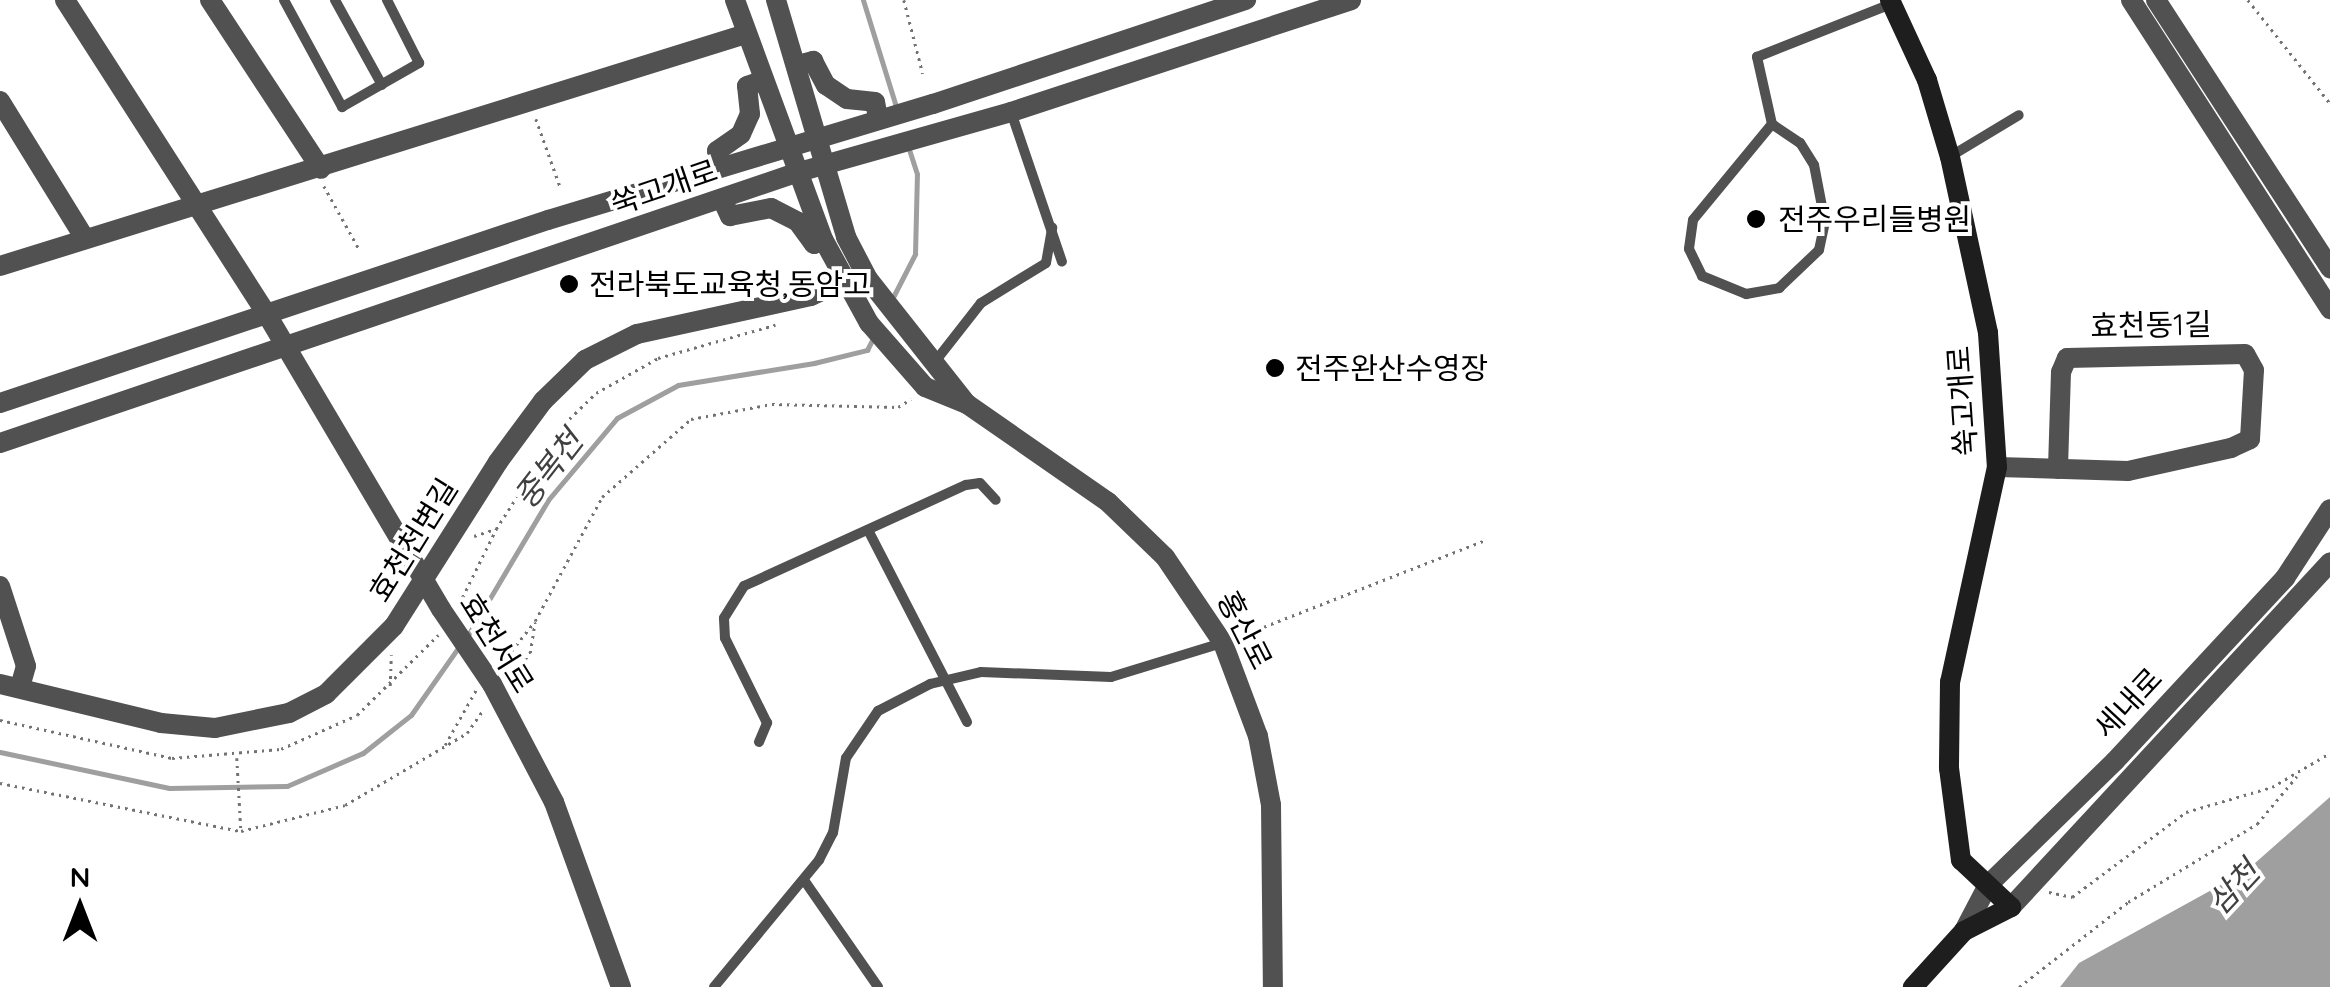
<!DOCTYPE html>
<meta charset="utf-8">
<style>
body{margin:0}
#map{position:relative;width:2330px;height:987px;overflow:hidden;background:#fff;font-family:Quicksand,"Noto Sans KR",sans-serif}
div>[style]{position:absolute}
[style*='--x']{left:calc(var(--x)*1px);top:calc(var(--y)*1px);width:calc(var(--w)*1px);rotate:calc(var(--a)*1deg)}
.water>*{inset:0;background:#9f9f9f}
.stream>*{height:5px;margin:-2.5px;padding:0 2.5px;transform-origin:2.5px;border-radius:2.5px;background:#9f9f9f}
.path>*{height:2.5px;margin-top:-1.25px;transform-origin:0;background:repeating-linear-gradient(90deg,#737373 0 2.5px,transparent 0 7.5px)}
.service>*{height:10px;margin:-5px;padding:0 5px;transform-origin:5px;border-radius:5px;background:#515151}
.minor>*{height:20px;margin:-10px;padding:0 10px;transform-origin:10px;border-radius:10px;background:#515151}
.tertiary>*{height:20px;margin:-10px;padding:0 10px;transform-origin:10px;border-radius:10px;background:#515151}
.secondary>*{height:20px;margin:-10px;padding:0 10px;transform-origin:10px;border-radius:10px;background:#1e1e1e}
.minor-bridge>*{height:20px;margin:-10px;padding:0 10px;transform-origin:10px;border-radius:10px;background:#515151}
.dots>*{width:28px;height:28px;translate:-50% -50%;box-sizing:border-box;border:5px solid #fff;border-radius:50%}
span{translate:-50% -50%;white-space:nowrap;text-align:center;line-height:1.15;-webkit-text-stroke:8px #fff;paint-order:stroke}
.street-label{font-size:30px;color:#000}
.poi-label{font-size:30px;color:#000}
.left{translate:0 -50%;text-align:left}
.water-label{font-size:32px;color:#404040;font-style:italic}
.north{position:absolute;left:30px;top:857px;width:100px;height:100px;-webkit-text-stroke:8px #fff;paint-order:stroke;rotate:0deg;font-size:28px;font-weight:700;line-height:40px;text-align:center;color:#000}
.north::after{content:'';display:block;margin:auto;width:35px;height:45px;background:#000;clip-path:polygon(50% 0,100% 100%,50% 72%,0 100%)}
</style>
<div id="map">
<div class="water">
<div style="clip-path:polygon(2330px 797px,2330px 987px,2060px 987px,2079px 963px,2246px 871px)"></div>
</div>
<div class="stream">
<div style="--x:863;--y:0;--w:115;--a:72.8"></div>
<div style="--x:891;--y:301;--w:53;--a:-62.9"></div>
<div style="--x:915;--y:254;--w:80;--a:-88.6"></div>
<div style="--x:917;--y:174;--w:26;--a:-108"></div>
<div style="--x:468;--y:635;--w:157;--a:-59.3"></div>
<div style="--x:548;--y:500;--w:107;--a:-49.9"></div>
<div style="--x:617;--y:418;--w:69;--a:-28.4"></div>
<div style="--x:678;--y:385;--w:138;--a:-9.2"></div>
<div style="--x:814;--y:363;--w:55;--a:-13.8"></div>
<div style="--x:867;--y:350;--w:13;--a:-63"></div>
<div style="--x:0;--y:752;--w:173;--a:12"></div>
<div style="--x:169;--y:788;--w:118;--a:-1"></div>
<div style="--x:287;--y:786;--w:83;--a:-23.5"></div>
<div style="--x:363;--y:753;--w:61;--a:-38.4"></div>
<div style="--x:411;--y:715;--w:82;--a:-55"></div>
</div>
<div class="path">
<div style="--x:904;--y:0;--w:76;--a:75.6"></div>
<div style="--x:2248;--y:0;--w:132;--a:51.5"></div>
<div style="--x:536;--y:119;--w:71;--a:70.3"></div>
<div style="--x:324;--y:186;--w:72;--a:60.9"></div>
<div style="--x:474;--y:536;--w:22;--a:-18"></div>
<div style="--x:459;--y:604;--w:84;--a:-63.7"></div>
<div style="--x:496;--y:529;--w:125;--a:-57.1"></div>
<div style="--x:564;--y:424;--w:45;--a:-44.1"></div>
<div style="--x:596;--y:393;--w:71;--a:-29.4"></div>
<div style="--x:658;--y:358;--w:122;--a:-15.8"></div>
<div style="--x:1243;--y:635;--w:258;--a:-21.4"></div>
<div style="--x:502;--y:663;--w:53;--a:-51.8"></div>
<div style="--x:535;--y:621;--w:141;--a:-61.6"></div>
<div style="--x:602;--y:497;--w:118;--a:-41.2"></div>
<div style="--x:691;--y:419;--w:82;--a:-10.5"></div>
<div style="--x:772;--y:404;--w:126;--a:1.4"></div>
<div style="--x:898;--y:407;--w:15;--a:-32"></div>
<div style="--x:511;--y:677;--w:31;--a:-52"></div>
<div style="--x:530;--y:653;--w:31;--a:-81"></div>
<div style="--x:390;--y:686;--w:31;--a:-88"></div>
<div style="--x:0;--y:720;--w:176;--a:12.5"></div>
<div style="--x:172;--y:758;--w:109;--a:-4.7"></div>
<div style="--x:281;--y:749;--w:83;--a:-24.1"></div>
<div style="--x:357;--y:715;--w:114;--a:-44.6"></div>
<div style="--x:445;--y:745;--w:63;--a:-60.6"></div>
<div style="--x:237;--y:758;--w:72;--a:86.8"></div>
<div style="--x:0;--y:783;--w:246;--a:11.3"></div>
<div style="--x:241;--y:831;--w:107;--a:-14"></div>
<div style="--x:345;--y:805;--w:142;--a:-30.5"></div>
<div style="--x:467;--y:733;--w:28;--a:-55"></div>
<div style="--x:2049;--y:892;--w:24;--a:12"></div>
<div style="--x:2072;--y:897;--w:142;--a:-36.7"></div>
<div style="--x:2186;--y:812;--w:90;--a:-16.2"></div>
<div style="--x:2272;--y:787;--w:67;--a:-30.4"></div>
<div style="--x:2019;--y:987;--w:138;--a:-37.9"></div>
<div style="--x:2128;--y:902;--w:151;--a:-31.2"></div>
<div style="--x:2257;--y:824;--w:62;--a:-50.2"></div>
</div>
<div class="service">
<div style="--x:284;--y:0;--w:122;--a:61.5"></div>
<div style="--x:342;--y:107;--w:89;--a:-29.7"></div>
<div style="--x:419;--y:63;--w:71;--a:-116.9"></div>
<div style="--x:335;--y:0;--w:97;--a:61.1"></div>
<div style="--x:1011;--y:112;--w:158;--a:71.2"></div>
<div style="--x:1772;--y:124;--w:124;--a:129.5"></div>
<div style="--x:1693;--y:220;--w:29;--a:98"></div>
<div style="--x:1689;--y:249;--w:30;--a:64"></div>
<div style="--x:1702;--y:276;--w:48;--a:22.2"></div>
<div style="--x:1746;--y:294;--w:34;--a:-10"></div>
<div style="--x:1779;--y:288;--w:55;--a:-43.5"></div>
<div style="--x:1819;--y:250;--w:29;--a:-78"></div>
<div style="--x:1825;--y:222;--w:58;--a:-100.9"></div>
<div style="--x:1814;--y:165;--w:26;--a:-122"></div>
<div style="--x:1800;--y:143;--w:34;--a:-146"></div>
<div style="--x:1772;--y:124;--w:69;--a:-102.6"></div>
<div style="--x:1757;--y:57;--w:144;--a:-21.6"></div>
<div style="--x:1951;--y:156;--w:79;--a:-31.1"></div>
<div style="--x:934;--y:363;--w:76;--a:-51.9"></div>
<div style="--x:981;--y:303;--w:76;--a:-31.6"></div>
<div style="--x:1046;--y:263;--w:36;--a:-80"></div>
<div style="--x:868;--y:530;--w:216;--a:62.7"></div>
<div style="--x:759;--y:742;--w:21;--a:-67"></div>
<div style="--x:767;--y:723;--w:95;--a:-116.3"></div>
<div style="--x:725;--y:638;--w:20;--a:-93"></div>
<div style="--x:724;--y:618;--w:38;--a:-58"></div>
<div style="--x:744;--y:586;--w:244;--a:-24.5"></div>
<div style="--x:966;--y:485;--w:14;--a:-8"></div>
<div style="--x:980;--y:483;--w:23;--a:47"></div>
<div style="--x:804;--y:880;--w:130;--a:55.3"></div>
<div style="--x:714;--y:987;--w:165;--a:-50.4"></div>
<div style="--x:819;--y:860;--w:30;--a:-63"></div>
<div style="--x:833;--y:833;--w:76;--a:-80.2"></div>
<div style="--x:846;--y:758;--w:57;--a:-55.8"></div>
<div style="--x:878;--y:711;--w:59;--a:-27.4"></div>
<div style="--x:930;--y:684;--w:52;--a:-13.2"></div>
<div style="--x:981;--y:672;--w:130;--a:2.2"></div>
<div style="--x:1111;--y:677;--w:116;--a:-17"></div>
</div>
<div class="minor">
<div style="--x:65;--y:0;--w:372;--a:57.3"></div>
<div style="--x:266;--y:313;--w:344;--a:59.4"></div>
<div style="--x:210;--y:0;--w:202;--a:56.7"></div>
<div style="--x:0;--y:101;--w:160;--a:58.3"></div>
<div style="--x:0;--y:266;--w:781;--a:-17.28"></div>
<div style="--x:1997;--y:467;--w:131;--a:1.7"></div>
<div style="--x:2128;--y:471;--w:106;--a:-12.6"></div>
<div style="--x:2231;--y:448;--w:21;--a:-25"></div>
<div style="--x:2250;--y:439;--w:69;--a:-86.7"></div>
<div style="--x:2254;--y:370;--w:18;--a:-119"></div>
<div style="--x:2245;--y:354;--w:178;--a:178.7"></div>
<div style="--x:2067;--y:358;--w:15;--a:113"></div>
<div style="--x:2061;--y:372;--w:97;--a:91.8"></div>
<div style="--x:0;--y:586;--w:84;--a:72"></div>
<div style="--x:26;--y:666;--w:22;--a:106"></div>
<div style="--x:0;--y:684;--w:166;--a:13.6"></div>
<div style="--x:161;--y:723;--w:54;--a:5.3"></div>
<div style="--x:215;--y:728;--w:76;--a:-11.5"></div>
<div style="--x:289;--y:713;--w:42;--a:-27.2"></div>
<div style="--x:326;--y:694;--w:96;--a:-45"></div>
<div style="--x:394;--y:626;--w:194;--a:-57.6"></div>
<div style="--x:498;--y:462;--w:76;--a:-53.6"></div>
<div style="--x:543;--y:401;--w:59;--a:-44.3"></div>
<div style="--x:585;--y:360;--w:58;--a:-26.6"></div>
<div style="--x:637;--y:334;--w:178;--a:-12.3"></div>
<div style="--x:811;--y:296;--w:35;--a:-25"></div>
<div style="--x:492;--y:684;--w:133;--a:62.3"></div>
<div style="--x:554;--y:802;--w:197;--a:70.1"></div>
</div>
<div class="tertiary">
<div style="--x:735;--y:0;--w:255;--a:69.8"></div>
<div style="--x:823;--y:239;--w:96;--a:61.3"></div>
<div style="--x:869;--y:323;--w:85;--a:48.8"></div>
<div style="--x:925;--y:387;--w:45;--a:22"></div>
<div style="--x:967;--y:404;--w:172;--a:34.8"></div>
<div style="--x:1108;--y:502;--w:79;--a:44"></div>
<div style="--x:1165;--y:557;--w:104;--a:56"></div>
<div style="--x:1223;--y:643;--w:99;--a:69.4"></div>
<div style="--x:1258;--y:736;--w:70;--a:79.3"></div>
<div style="--x:1271;--y:805;--w:182;--a:89.4"></div>
<div style="--x:776;--y:0;--w:247;--a:73.5"></div>
<div style="--x:846;--y:237;--w:47;--a:62.4"></div>
<div style="--x:868;--y:279;--w:157;--a:51.7"></div>
<div style="--x:2131;--y:0;--w:368;--a:57.2"></div>
<div style="--x:2156;--y:0;--w:320;--a:57"></div>
<div style="--x:798;--y:65;--w:16;--a:-15"></div>
<div style="--x:813;--y:61;--w:27;--a:62"></div>
<div style="--x:826;--y:85;--w:25;--a:34"></div>
<div style="--x:847;--y:99;--w:28;--a:6"></div>
<div style="--x:875;--y:102;--w:16;--a:79"></div>
<div style="--x:722;--y:166;--w:16;--a:-108"></div>
<div style="--x:717;--y:151;--w:29;--a:-35"></div>
<div style="--x:741;--y:134;--w:22;--a:-66"></div>
<div style="--x:750;--y:114;--w:28;--a:-96"></div>
<div style="--x:747;--y:86;--w:18;--a:-19"></div>
<div style="--x:722;--y:199;--w:19;--a:65"></div>
<div style="--x:730;--y:216;--w:42;--a:-11"></div>
<div style="--x:771;--y:208;--w:30;--a:27"></div>
<div style="--x:798;--y:222;--w:27;--a:54"></div>
<div style="--x:814;--y:244;--w:9;--a:-32"></div>
<div style="--x:0;--y:403;--w:578;--a:-18.47"></div>
<div style="--x:548;--y:220;--w:402;--a:-16.8"></div>
<div style="--x:933;--y:104;--w:330;--a:-18.4"></div>
<div style="--x:0;--y:443;--w:844;--a:-18.74"></div>
<div style="--x:799;--y:172;--w:220;--a:-15.8"></div>
<div style="--x:1011;--y:112;--w:358;--a:-18.2"></div>
<div style="--x:2011;--y:907;--w:470;--a:-47.2"></div>
<div style="--x:1964;--y:931;--w:52;--a:-62.4"></div>
<div style="--x:1988;--y:885;--w:177;--a:-44.3"></div>
<div style="--x:2115;--y:761;--w:250;--a:-47.1"></div>
<div style="--x:2285;--y:578;--w:82;--a:-56.9"></div>
</div>
<div class="secondary">
<div style="--x:1890;--y:0;--w:88;--a:65.2"></div>
<div style="--x:1927;--y:80;--w:80;--a:73.4"></div>
<div style="--x:1950;--y:157;--w:180;--a:77.8"></div>
<div style="--x:1988;--y:333;--w:134;--a:86.2"></div>
<div style="--x:1997;--y:467;--w:220;--a:102.3"></div>
<div style="--x:1950;--y:682;--w:86;--a:90.7"></div>
<div style="--x:1949;--y:768;--w:93;--a:82.6"></div>
<div style="--x:1961;--y:860;--w:69;--a:43.2"></div>
<div style="--x:2011;--y:907;--w:53;--a:152.9"></div>
<div style="--x:1964;--y:931;--w:76;--a:132.3"></div>
</div>
<div class="minor-bridge">
<div style="--x:441;--y:609;--w:91;--a:55.8"></div>
</div>
<div class="dots">
<div style="left:1756px;top:219px;background:#000"></div>
<div style="left:569px;top:284px;background:#000"></div>
<div style="left:1275px;top:368px;background:#000"></div>
</div>
<div class="street-label">
<span style="left:664px;top:187px;rotate:-19deg">쑥고개로</span>
<span style="left:2151px;top:325px;rotate:-1deg">효천동1길</span>
<span style="left:1962px;top:401px;rotate:-94deg">쑥고개로</span>
<span style="left:413px;top:540px;rotate:-58deg">효천천변길</span>
<span style="left:1245px;top:630px;rotate:63deg">홍산로</span>
<span style="left:497px;top:643px;rotate:58deg">효천서로</span>
<span style="left:2128px;top:703px;rotate:-47deg">세내로</span>
</div>
<div class="poi-label">
<span class="left" style="left:1778px;top:219px">전주우리들병원</span>
<span class="left" style="left:589px;top:284px">전라북도교육청,동암고</span>
<span class="left" style="left:1295px;top:368px">전주완산수영장</span>
</div>
<div class="water-label">
<span style="left:548px;top:469px;rotate:-52deg">중복천</span>
<span style="left:2233px;top:887px;rotate:-47deg">삼천</span>
</div>
<div class="north">N</div>
</div>
